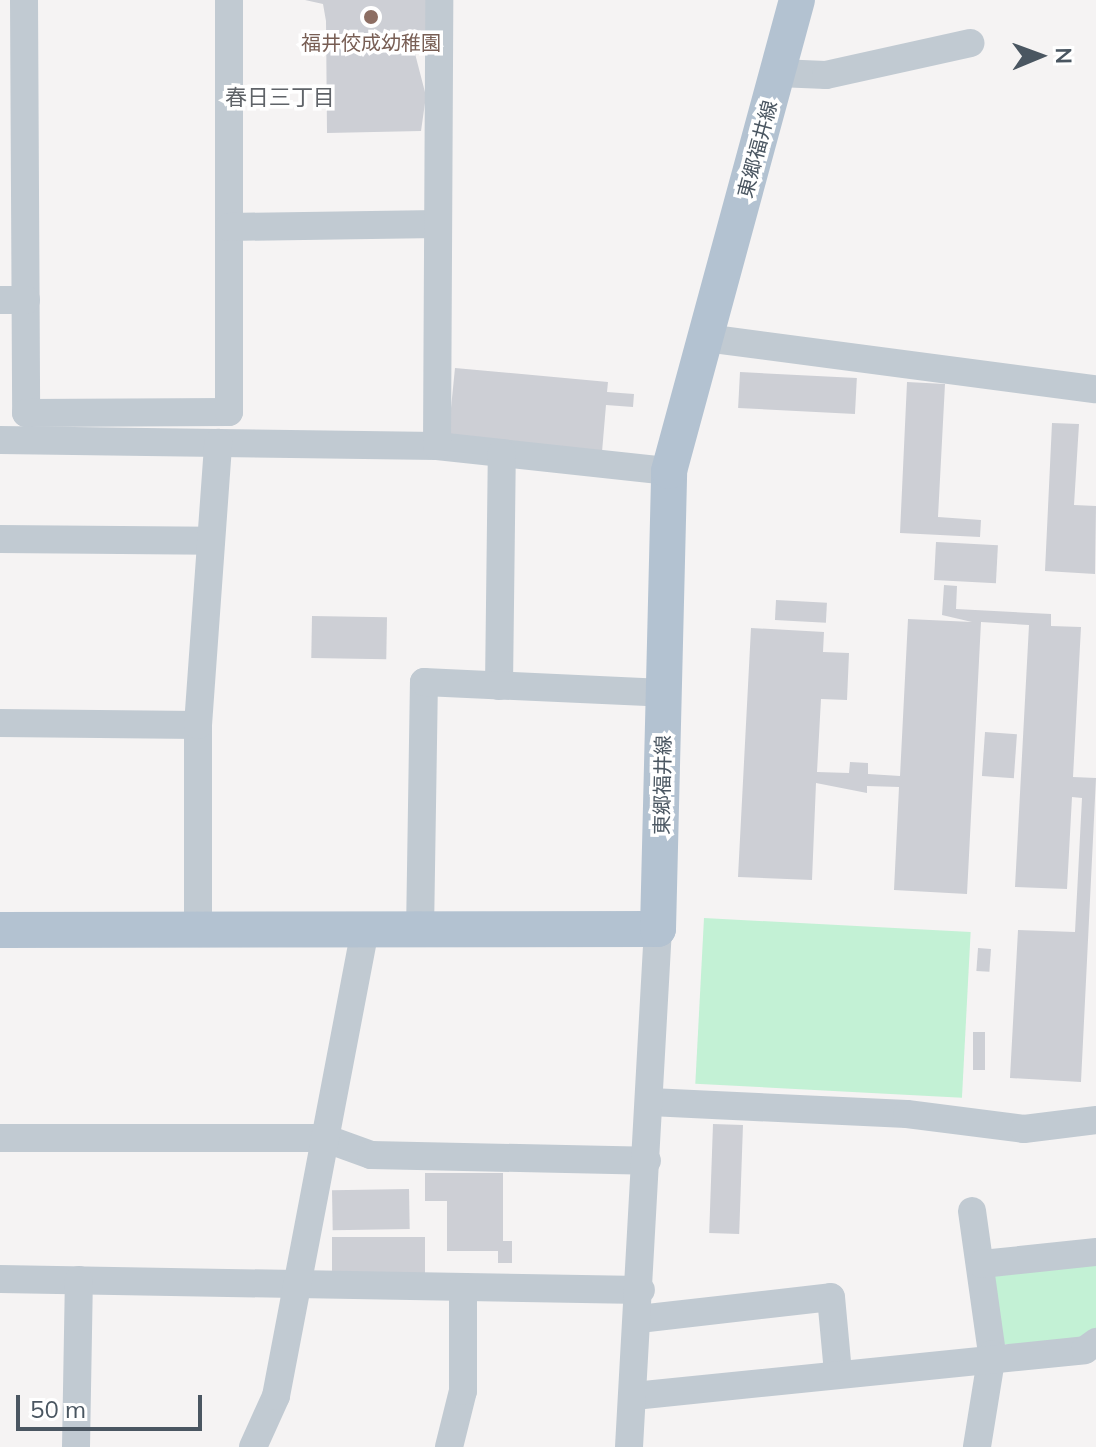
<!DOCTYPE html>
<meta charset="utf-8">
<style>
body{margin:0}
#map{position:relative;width:1096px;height:1447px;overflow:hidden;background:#f5f3f3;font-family:Mulish,"Noto Sans JP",sans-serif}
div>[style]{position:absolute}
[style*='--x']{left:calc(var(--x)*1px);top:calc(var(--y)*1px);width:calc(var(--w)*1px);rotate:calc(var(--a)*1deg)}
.green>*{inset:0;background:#c3f1d5;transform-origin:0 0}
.building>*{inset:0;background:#cdcfd5;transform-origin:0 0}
.minor>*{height:28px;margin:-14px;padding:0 14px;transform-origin:14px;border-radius:14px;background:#c1cad2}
.major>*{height:36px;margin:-18px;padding:0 18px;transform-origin:18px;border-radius:18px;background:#b3c2d1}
.dots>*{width:22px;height:22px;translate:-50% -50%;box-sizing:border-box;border:4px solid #fff;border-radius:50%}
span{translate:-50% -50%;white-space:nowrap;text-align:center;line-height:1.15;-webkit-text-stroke:7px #fff;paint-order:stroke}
.education-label{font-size:20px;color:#785e54}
.street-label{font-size:20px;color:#4a5661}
.neighbourhood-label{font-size:22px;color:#5f6368}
.north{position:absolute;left:1000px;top:16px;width:80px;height:80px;-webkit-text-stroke:6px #fff;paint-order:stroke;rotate:89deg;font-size:22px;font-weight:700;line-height:32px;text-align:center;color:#4a5661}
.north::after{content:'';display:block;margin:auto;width:28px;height:36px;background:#4a5661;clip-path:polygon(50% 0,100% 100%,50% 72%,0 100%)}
.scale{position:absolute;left:16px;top:1395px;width:186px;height:36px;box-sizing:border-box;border:4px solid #4a5661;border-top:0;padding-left:10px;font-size:24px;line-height:28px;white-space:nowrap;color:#4a5661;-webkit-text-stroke:6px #fff;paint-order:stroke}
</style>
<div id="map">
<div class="green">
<div style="left:704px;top:918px;width:267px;height:166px;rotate:3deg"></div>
<div style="clip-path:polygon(1096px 1258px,1096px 1336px,1084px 1344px,995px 1344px,989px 1269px)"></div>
</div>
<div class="building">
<div style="clip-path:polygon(305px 0,427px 0,428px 42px,412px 42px,426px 96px,421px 131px,327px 133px,326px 21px,323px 4px)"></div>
<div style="clip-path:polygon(455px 368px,608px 382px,607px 392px,634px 394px,633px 407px,606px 405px,602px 452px,448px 438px)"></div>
<div style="left:740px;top:372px;width:117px;height:36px;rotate:3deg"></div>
<div style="clip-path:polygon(907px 382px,945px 384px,938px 517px,981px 520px,980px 537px,900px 533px)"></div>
<div style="clip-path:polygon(1052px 423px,1079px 424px,1074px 505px,1096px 506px,1095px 574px,1045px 571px)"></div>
<div style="left:936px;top:542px;width:62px;height:38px;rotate:3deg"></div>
<div style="clip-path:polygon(944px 585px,957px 586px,956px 609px,1051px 614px,1051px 626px,1081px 627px,1073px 777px,1096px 778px,1081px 1082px,1010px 1078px,1018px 930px,1075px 932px,1082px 798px,1072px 797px,1067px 889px,1015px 887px,1029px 625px,981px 622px,967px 894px,894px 890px,899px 787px,867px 786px,867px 793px,816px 783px,812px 880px,738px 877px,751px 628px,824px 632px,823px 652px,849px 653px,847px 700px,821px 699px,817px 772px,849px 773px,850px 762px,868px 763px,868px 774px,900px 776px,908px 619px,972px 622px,942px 615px)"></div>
<div style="left:776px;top:600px;width:51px;height:20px;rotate:3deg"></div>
<div style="left:312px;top:616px;width:75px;height:42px;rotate:1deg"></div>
<div style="left:985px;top:732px;width:32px;height:44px;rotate:4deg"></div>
<div style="left:978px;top:948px;width:13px;height:23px;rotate:4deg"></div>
<div style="left:973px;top:1032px;width:12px;height:38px"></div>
<div style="left:713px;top:1124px;width:30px;height:109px;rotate:2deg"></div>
<div style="clip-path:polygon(425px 1173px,503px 1173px,503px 1241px,512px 1241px,512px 1263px,498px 1263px,498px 1251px,447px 1251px,447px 1201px,425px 1201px)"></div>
<div style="left:409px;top:1189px;width:40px;height:77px;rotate:89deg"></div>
<div style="left:332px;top:1237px;width:93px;height:37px"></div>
</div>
<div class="minor">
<div style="--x:24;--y:0;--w:413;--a:89.7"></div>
<div style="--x:26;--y:413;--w:203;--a:-0.3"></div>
<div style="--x:229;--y:412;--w:412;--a:-90"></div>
<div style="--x:778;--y:73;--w:48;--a:2.4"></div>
<div style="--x:826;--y:75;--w:148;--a:-12.5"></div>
<div style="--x:229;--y:227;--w:209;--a:-0.8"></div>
<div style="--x:0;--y:300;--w:26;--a:0"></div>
<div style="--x:706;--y:338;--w:393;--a:7.5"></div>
<div style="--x:0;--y:440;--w:437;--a:0.8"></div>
<div style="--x:437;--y:446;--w:233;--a:6.2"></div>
<div style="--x:437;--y:446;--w:446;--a:-89.7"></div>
<div style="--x:0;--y:539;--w:211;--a:0.5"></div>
<div style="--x:499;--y:686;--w:233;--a:-89.3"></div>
<div style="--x:0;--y:723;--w:198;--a:0.6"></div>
<div style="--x:198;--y:932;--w:207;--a:-90"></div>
<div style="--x:198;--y:725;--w:283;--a:-85.9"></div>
<div style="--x:420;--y:933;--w:251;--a:-89.1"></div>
<div style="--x:424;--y:682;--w:240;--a:2.6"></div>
<div style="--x:650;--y:1102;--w:257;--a:2.7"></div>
<div style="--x:907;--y:1114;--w:118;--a:7.3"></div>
<div style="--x:1024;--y:1129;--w:73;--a:-7.1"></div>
<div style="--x:0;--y:1138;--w:324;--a:0"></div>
<div style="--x:324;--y:1138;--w:50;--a:19.9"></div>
<div style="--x:371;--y:1155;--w:276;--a:1.2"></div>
<div style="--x:972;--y:1211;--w:144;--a:82"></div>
<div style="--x:992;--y:1354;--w:94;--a:99.2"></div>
<div style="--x:982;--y:1264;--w:115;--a:-6"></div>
<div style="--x:0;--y:1279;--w:641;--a:0.98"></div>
<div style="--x:639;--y:1319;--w:193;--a:-6.5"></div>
<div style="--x:831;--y:1297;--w:75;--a:84.7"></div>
<div style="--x:634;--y:1396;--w:453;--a:-5.8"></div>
<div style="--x:1085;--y:1350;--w:14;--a:-36"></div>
<div style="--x:76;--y:1447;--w:167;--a:-89"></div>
<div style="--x:253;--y:1447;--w:56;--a:-65.7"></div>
<div style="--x:276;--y:1396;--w:470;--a:-79.2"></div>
<div style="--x:449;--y:1447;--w:58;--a:-76"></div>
<div style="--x:463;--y:1391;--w:104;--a:-90"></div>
<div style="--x:629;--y:1447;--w:519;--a:-86.8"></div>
</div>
<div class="major">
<div style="--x:0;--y:930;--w:658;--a:-0.09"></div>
<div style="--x:658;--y:929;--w:458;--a:-88.6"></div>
<div style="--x:669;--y:471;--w:488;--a:-74.8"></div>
</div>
<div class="dots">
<div style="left:371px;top:17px;background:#8d6e63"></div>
</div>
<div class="education-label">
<span style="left:371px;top:42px">福井佼成幼稚園</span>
</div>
<div class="street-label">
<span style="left:757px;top:149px;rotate:-75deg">東郷福井線</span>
<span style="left:662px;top:785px;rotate:-89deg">東郷福井線</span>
</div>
<div class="neighbourhood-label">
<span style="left:280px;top:98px">春日三丁目</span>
</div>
<div class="north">N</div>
<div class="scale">50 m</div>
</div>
